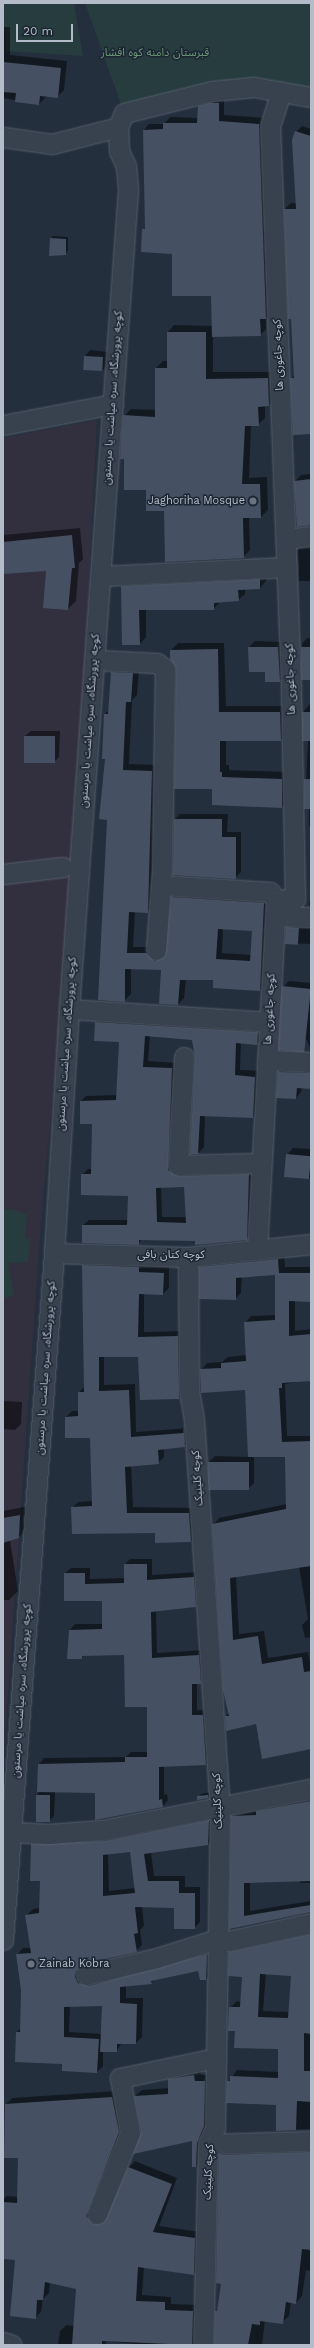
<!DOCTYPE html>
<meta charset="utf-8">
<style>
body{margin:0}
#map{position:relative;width:314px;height:2348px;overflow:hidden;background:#242f3e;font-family:"Work Sans","Noto Sans Arabic",sans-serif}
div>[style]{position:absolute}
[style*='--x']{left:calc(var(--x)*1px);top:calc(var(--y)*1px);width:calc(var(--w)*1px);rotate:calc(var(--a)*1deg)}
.medical>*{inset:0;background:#32303f}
.green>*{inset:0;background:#263c3f}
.shadow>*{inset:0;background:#0007}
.building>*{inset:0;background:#455162;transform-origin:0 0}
.roads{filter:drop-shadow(0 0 1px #565f6c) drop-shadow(0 0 1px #565f6c)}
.minor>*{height:19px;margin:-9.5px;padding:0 9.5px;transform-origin:9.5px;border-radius:9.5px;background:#38414e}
.dots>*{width:11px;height:11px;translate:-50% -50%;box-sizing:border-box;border:2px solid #1d2633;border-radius:50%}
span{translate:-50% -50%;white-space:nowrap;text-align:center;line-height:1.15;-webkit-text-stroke:3px #1d2633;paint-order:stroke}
.park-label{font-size:11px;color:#6b9a76}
.street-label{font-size:11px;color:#b4bcc9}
.poi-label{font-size:11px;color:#b4bcc9}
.right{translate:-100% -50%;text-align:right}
.left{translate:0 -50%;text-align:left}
.frame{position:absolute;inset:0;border:4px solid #b4bcc9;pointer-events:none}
.scale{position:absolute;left:16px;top:24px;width:57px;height:18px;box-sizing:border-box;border:2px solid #b4bcc9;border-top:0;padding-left:5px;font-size:12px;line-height:14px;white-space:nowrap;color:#b4bcc9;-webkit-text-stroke:3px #1d2633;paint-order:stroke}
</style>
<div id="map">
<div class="medical">
<div style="clip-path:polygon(97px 420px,75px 868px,41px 1220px,3px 1766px,3px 438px)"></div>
</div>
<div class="green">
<div style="clip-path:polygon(3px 3px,74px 3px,83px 56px,6px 51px)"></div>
<div style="clip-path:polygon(85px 3px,311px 3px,311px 97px,254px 87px,124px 113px)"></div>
<div style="clip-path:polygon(12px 1209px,27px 1215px,25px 1238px,30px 1239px,28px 1262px,8px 1263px,14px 1296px,3px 1298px,3px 1210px)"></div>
</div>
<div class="shadow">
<div style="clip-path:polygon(3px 27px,10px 27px,10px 55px,67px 61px,64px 90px,57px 97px,46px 97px,39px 104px,3px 98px)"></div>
<div style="clip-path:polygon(224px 98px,224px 115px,265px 118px,272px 312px,266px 318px,266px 329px,260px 335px,213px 336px,213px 372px,275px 372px,276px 398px,269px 405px,265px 405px,265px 418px,258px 425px,251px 425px,249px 478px,267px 477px,268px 510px,261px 517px,249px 517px,250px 550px,243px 557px,165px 510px,147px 489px,124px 416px,131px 409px,156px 410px,156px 368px,163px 361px,168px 361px,168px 332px,174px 325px,212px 326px,212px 295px,173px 253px,143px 230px,146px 227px,144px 130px,149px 124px,164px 124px,170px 117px,198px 118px,199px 106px,205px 100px)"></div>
<div style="clip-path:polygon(302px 126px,311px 129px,311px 433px,291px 379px,295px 375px,285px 209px,291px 203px,296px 203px,296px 132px)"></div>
<div style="clip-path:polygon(53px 236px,68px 237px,68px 251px,65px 254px,51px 238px)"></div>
<div style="clip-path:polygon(90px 350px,108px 352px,108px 365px,102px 371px,85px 356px)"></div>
<div style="clip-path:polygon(311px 474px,311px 525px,295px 481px,301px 475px)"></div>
<div style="clip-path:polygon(80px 528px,83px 559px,79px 563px,76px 601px,68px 609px,47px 569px,3px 573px,3px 535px)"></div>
<div style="clip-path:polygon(311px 542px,311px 581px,299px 581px,298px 549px,304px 543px)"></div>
<div style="clip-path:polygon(266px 573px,266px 581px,260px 588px,245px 589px,245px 594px,238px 600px,220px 602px,213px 609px,146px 609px,146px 637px,140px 644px,122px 586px,129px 580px)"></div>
<div style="clip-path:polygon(307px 638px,311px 638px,311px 678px,303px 679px,302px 644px)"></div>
<div style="clip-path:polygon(255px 641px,284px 642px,285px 675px,279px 681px,266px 671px,249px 647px)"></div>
<div style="clip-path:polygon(178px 643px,224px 643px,226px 706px,287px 706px,288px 733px,281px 740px,226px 740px,226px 765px,229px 765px,229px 770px,288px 772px,289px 800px,282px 807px,213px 788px,171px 650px)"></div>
<div style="clip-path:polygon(evenodd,118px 666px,139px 667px,137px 695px,132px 700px,129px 764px,158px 765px,154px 906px,147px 912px,135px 911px,133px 947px,152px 947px,161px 955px,166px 953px,172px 897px,178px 891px,271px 898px,266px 983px,260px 990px,214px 979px,186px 979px,184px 998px,178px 1004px,162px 969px,131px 968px,131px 994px,124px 1001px,108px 819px,105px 714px,109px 710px,112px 672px,118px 666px,223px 929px,253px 930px,251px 955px,222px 953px,223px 929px)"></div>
<div style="clip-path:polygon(310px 704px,311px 826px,309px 826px,309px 808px,305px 808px,308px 740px,303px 712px)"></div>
<div style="clip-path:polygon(31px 731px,60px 731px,59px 757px,54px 762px,25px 736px)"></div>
<div style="clip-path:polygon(180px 814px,228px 814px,227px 832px,241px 832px,241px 872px,235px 878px,175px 819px)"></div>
<div style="clip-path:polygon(311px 892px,311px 906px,309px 905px)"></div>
<div style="clip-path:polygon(292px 922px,311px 922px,311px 944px,286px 943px,287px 928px)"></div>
<div style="clip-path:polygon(289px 981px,311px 983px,311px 1050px,283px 987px)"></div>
<div style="clip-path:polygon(evenodd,101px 1017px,263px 1027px,262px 1038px,257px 1043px,241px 1042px,240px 1070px,260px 1071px,258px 1111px,253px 1117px,205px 1115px,204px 1147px,198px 1153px,196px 1058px,193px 1039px,150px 1035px,148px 1061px,177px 1063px,174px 1165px,254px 1169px,252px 1233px,246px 1239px,142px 1239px,138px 1244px,83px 1225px,89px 1220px,128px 1220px,129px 1195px,82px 1175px,88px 1169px,92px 1169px,93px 1123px,81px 1101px,86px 1096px,118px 1095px,120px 1042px,96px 1022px,101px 1017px,185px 1186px,186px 1217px,162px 1217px,161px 1187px,185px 1186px)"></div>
<div style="clip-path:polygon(284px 1066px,311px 1067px,311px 1088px,302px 1087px,301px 1092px,296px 1098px,277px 1097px,279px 1072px)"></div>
<div style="clip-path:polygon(293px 1148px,311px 1149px,311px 1178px,285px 1176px,287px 1155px)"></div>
<div style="clip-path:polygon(284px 1253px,285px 1267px,311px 1267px,311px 1301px,295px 1300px,295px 1331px,311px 1329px,311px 1380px,285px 1384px,287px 1436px,311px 1436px,311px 1637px,305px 1638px,302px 1625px,308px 1619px,299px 1567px,236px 1576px,239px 1634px,264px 1631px,268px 1658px,308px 1652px,311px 1666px,311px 1748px,257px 1723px,226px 1716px,229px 1713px,213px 1525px,219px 1518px,287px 1504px,286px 1456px,254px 1456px,254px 1483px,248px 1489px,209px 1462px,215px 1456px,249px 1457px,246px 1389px,201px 1370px,207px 1363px,222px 1362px,228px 1357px,247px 1355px,245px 1323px,251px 1316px,276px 1315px,276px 1274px,242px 1276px,241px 1293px,235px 1299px,200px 1267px,206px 1261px)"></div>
<div style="clip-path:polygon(evenodd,89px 1259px,144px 1261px,144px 1266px,169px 1267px,169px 1288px,163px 1294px,144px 1293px,144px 1332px,183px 1331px,185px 1392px,179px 1398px,139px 1356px,104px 1356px,104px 1385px,135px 1384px,136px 1432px,189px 1428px,190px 1441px,184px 1447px,164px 1448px,164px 1457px,158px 1463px,131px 1465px,133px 1507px,195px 1508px,197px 1535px,191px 1541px,72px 1508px,78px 1502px,93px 1501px,91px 1437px,66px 1417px,72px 1411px,79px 1411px,79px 1392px,85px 1386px,83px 1265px,89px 1259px,183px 1428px,185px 1428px,185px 1442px,183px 1442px,183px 1428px)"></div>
<div style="clip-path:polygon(3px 1401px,22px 1402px,21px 1424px,15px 1430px,3px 1429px)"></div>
<div style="clip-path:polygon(29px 1506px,28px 1528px,19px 1537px,10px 1540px,18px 1591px,9px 1600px,3px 1600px,3px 1511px)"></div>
<div style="clip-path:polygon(130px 1559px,152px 1559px,152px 1575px,199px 1572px,201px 1601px,195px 1607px,156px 1611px,157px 1653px,204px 1650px,206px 1677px,197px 1683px,197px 1710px,208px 1710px,211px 1759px,206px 1764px,164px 1766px,164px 1795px,167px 1794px,168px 1800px,163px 1806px,96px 1792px,55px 1792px,54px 1816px,48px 1822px,37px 1795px,40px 1791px,38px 1791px,39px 1764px,44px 1758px,126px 1757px,131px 1752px,148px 1752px,148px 1706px,125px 1654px,85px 1654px,81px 1658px,68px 1658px,70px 1630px,75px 1624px,103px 1624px,103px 1600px,65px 1573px,71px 1568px,90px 1568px,90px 1579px,125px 1578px,125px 1564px)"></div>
<div style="clip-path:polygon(211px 1792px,208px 1797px,198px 1797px,201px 1794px)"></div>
<div style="clip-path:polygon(311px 1796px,311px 1883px,300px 1883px,300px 1880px,250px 1881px,250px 1911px,311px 1901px,311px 1912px,230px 1928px,232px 1816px,238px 1810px,259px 1809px,263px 1805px)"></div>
<div style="clip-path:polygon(evenodd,214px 1815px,214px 1838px,208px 1844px,151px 1852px,154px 1876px,185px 1876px,185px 1887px,200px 1887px,200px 1922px,194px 1928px,175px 1907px,142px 1906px,144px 1926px,140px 1930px,142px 1945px,136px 1951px,83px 1964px,81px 1971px,212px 1949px,212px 1972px,206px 1979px,199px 1970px,155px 1979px,151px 1983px,126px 1985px,126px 1998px,143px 1998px,142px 2037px,136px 2043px,122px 2043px,116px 2051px,103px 2051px,103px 2066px,97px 2072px,63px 2063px,17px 2032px,21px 2028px,22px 1990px,17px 1955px,23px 1948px,31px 1948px,27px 1915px,33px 1909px,40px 1908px,41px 1880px,32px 1844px,38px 1838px,214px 1815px,131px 1851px,135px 1888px,109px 1891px,108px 1853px,131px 1851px,214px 1815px,103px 2005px,102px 2034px,69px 2032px,70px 2006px,103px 2005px)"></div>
<div style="clip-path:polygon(evenodd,311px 1930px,311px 2129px,277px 2130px,277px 2104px,228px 2082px,237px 2070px,279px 2072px,279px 2049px,236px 2030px,230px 2008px,237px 2001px,241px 2002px,243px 1976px,230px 1952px,236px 1946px,311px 1930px,266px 1973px,292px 1975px,289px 2012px,263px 2011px,266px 1973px)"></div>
<div style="clip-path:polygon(200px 2069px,201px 2075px,211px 2075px,202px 2159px,196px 2166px,193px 2140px,142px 2132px,135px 2096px,142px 2090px,169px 2088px,169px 2080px,175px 2073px)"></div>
<div style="clip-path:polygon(118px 2091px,124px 2125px,100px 2219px,107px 2217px,129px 2167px,135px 2161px,177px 2178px,159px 2226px,200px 2232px,200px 2268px,193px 2274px,144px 2267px,142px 2295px,171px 2297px,171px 2304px,199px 2305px,200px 2345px,145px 2345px,107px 2341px,105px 2345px,58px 2345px,60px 2331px,66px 2325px,75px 2326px,77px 2289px,50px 2282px,49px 2293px,43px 2299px,41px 2312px,35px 2318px,16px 2259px,3px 2258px,3px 2199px,7px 2196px,18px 2197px,19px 2157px,6px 2104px,12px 2098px)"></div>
<div style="clip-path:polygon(311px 2146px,311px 2271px,306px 2270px,302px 2296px,296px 2303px,291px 2302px,289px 2316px,282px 2322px,265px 2320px,262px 2345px,215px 2345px,216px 2312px,218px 2309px,222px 2283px,220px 2155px,226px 2149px)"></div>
</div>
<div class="building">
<div style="clip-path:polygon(3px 62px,61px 68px,58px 98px,40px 96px,39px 105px,15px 102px,16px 93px,3px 92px)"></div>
<div style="clip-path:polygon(209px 103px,219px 103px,219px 121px,259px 124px,266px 319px,260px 319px,261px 336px,212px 337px,211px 296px,172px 296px,172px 254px,141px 252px,142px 229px,145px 229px,143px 130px,163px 129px,163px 123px,197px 123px,198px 106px)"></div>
<div style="clip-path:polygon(295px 131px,311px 136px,311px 434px,293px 435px,290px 378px,294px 378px,291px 319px,288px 319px,284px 209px,296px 209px,292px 140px)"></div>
<div style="clip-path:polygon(50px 238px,66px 239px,66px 255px,49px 256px)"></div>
<div style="clip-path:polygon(167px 332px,206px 332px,206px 379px,268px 378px,269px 406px,258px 407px,259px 426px,245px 426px,242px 484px,260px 484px,261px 518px,243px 518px,244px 558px,165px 562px,164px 511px,146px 511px,146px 490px,124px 490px,124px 459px,120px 459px,123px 415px,155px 417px,155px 368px,167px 368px)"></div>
<div style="left:84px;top:356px;width:19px;height:14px;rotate:3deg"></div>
<div style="clip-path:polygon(311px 479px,311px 525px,297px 527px,294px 481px)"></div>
<div style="clip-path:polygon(72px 535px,75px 568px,72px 568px,68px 610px,43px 608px,46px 571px,3px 574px,3px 542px)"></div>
<div style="clip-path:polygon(260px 579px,260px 589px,238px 590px,239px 601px,214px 603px,214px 610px,139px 610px,140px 645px,122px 645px,121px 586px)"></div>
<div style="clip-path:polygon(248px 647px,278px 647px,280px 682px,265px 682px,265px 672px,249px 672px)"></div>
<div style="left:301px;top:647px;width:10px;height:33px"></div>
<div style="clip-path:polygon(218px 649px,219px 712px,280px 712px,281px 741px,220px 741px,220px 772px,222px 772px,222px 777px,282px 779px,282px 808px,212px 805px,212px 789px,174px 789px,176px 669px,170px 659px,170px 650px)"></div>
<div style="clip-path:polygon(evenodd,111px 672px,133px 673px,131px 702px,126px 702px,123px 770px,152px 771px,148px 913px,129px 912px,127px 953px,146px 953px,155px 961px,165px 956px,171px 897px,264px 903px,260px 991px,213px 988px,213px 980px,180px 980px,178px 1005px,159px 1004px,161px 970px,125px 969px,125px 1002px,98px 1000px,107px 820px,99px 819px,105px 759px,102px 759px,104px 714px,108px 714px,111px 672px,218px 929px,252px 931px,250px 961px,216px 959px,218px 929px)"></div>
<div style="left:302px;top:712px;width:9px;height:29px"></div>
<div style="left:24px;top:736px;width:31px;height:27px"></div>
<div style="left:304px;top:779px;width:7px;height:30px"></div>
<div style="clip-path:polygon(174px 819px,222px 819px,222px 837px,236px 837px,236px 879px,173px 875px)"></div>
<div style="left:286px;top:927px;width:13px;height:17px;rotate:4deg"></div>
<div style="left:282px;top:986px;width:29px;height:64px;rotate:6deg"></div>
<div style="clip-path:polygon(evenodd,95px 1022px,258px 1032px,257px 1045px,236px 1043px,235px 1075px,255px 1077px,253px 1118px,200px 1116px,198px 1154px,190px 1154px,195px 1058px,192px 1040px,145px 1036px,143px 1067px,172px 1068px,168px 1170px,178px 1176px,249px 1174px,247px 1240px,195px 1245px,195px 1241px,139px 1240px,139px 1245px,82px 1243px,82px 1225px,127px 1225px,128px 1196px,81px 1195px,81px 1174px,91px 1174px,92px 1124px,80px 1124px,80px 1101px,116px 1100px,119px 1042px,94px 1041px,95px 1022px,184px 1187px,186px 1223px,157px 1222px,156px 1188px,184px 1187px)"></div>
<div style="clip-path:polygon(278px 1072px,311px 1073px,311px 1089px,297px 1088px,296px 1099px,276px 1098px)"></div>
<div style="left:286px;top:1154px;width:25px;height:23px;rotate:5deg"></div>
<div style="clip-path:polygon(278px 1259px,279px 1273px,311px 1273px,311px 1302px,289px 1301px,289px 1336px,311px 1334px,311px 1381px,282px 1383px,282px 1388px,279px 1388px,282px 1442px,311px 1441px,311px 1566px,230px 1578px,233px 1640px,258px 1636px,262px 1664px,302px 1657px,304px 1672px,311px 1671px,311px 1749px,262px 1759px,256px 1724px,226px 1731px,225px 1716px,229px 1716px,223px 1690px,212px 1524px,286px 1509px,285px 1457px,248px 1457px,245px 1390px,201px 1393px,200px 1369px,221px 1368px,221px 1363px,246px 1361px,244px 1322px,275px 1320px,275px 1275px,236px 1278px,236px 1300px,199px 1299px,199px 1267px)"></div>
<div style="clip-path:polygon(82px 1265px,139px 1267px,139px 1272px,164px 1273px,163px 1295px,139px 1294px,138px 1337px,178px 1336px,179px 1399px,140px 1400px,138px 1357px,99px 1357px,99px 1391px,129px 1390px,131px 1437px,184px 1433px,185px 1447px,158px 1450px,159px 1464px,125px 1467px,127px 1513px,189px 1513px,191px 1542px,155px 1543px,155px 1533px,72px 1534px,71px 1507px,92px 1506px,90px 1438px,65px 1438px,65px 1417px,78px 1416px,78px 1392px,84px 1392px)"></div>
<div style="left:208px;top:1462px;width:41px;height:28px"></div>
<div style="clip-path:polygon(20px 1515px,19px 1538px,3px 1543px,3px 1518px)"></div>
<div style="clip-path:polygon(124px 1564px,147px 1564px,147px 1580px,194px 1577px,196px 1607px,151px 1612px,152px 1658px,199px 1655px,201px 1684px,192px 1684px,192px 1715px,203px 1715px,206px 1765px,159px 1767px,159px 1800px,162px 1799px,163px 1807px,95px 1820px,95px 1793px,37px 1792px,38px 1764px,125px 1762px,125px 1757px,147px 1757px,147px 1707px,125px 1707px,124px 1655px,82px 1656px,82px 1659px,67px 1659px,69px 1630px,102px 1629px,102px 1601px,64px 1601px,64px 1573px,85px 1573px,85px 1584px,124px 1583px)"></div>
<div style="left:36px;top:1795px;width:14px;height:27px"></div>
<div style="clip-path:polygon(208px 1795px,208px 1798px,197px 1800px,197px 1796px)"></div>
<div style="clip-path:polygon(311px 1801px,311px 1881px,244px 1883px,244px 1916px,311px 1905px,311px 1912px,229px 1929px,231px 1816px,256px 1815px,256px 1811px)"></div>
<div style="clip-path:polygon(evenodd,209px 1820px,208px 1845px,144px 1854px,148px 1881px,179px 1881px,179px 1893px,195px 1893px,195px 1929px,174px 1929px,174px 1908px,135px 1907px,138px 1933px,134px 1934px,137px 1952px,83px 1964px,76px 1972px,75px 1977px,78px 1983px,89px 1986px,207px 1954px,206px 1980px,200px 1980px,198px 1971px,151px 1981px,152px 1984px,120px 1987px,120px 2003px,137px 2004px,136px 2044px,117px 2044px,117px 2052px,100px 2052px,102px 2006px,64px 2007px,64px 2037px,99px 2039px,97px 2073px,62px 2071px,62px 2064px,15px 2062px,16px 2032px,20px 2032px,21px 1990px,16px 1954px,31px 1953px,25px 1915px,39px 1913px,40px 1881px,30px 1881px,31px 1844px,105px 1841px,209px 1820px,130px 1852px,135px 1893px,103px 1896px,103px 1855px,130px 1852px)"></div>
<div style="clip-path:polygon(evenodd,311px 1934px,311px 2034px,304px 2033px,304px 2071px,311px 2071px,311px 2102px,297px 2101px,296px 2130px,276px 2131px,276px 2105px,226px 2103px,227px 2081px,230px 2081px,230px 2076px,278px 2078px,278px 2049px,234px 2048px,235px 2031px,228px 2031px,229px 2007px,240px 2007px,242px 1977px,228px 1976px,229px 1952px,311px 1934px,260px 1974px,291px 1976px,288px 2018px,258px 2017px,260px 1974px)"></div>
<div style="clip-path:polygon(194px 2075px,195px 2081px,205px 2081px,204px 2126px,197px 2143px,196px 2167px,192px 2167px,192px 2141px,133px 2154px,141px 2131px,134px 2096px,168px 2094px,168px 2079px)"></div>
<div style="clip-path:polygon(112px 2097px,119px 2132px,86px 2216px,93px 2224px,104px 2222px,128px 2167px,172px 2184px,153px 2232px,195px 2238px,194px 2275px,138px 2267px,136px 2301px,165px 2302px,165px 2310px,193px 2311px,192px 2345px,102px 2341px,102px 2345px,72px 2345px,76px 2289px,45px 2282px,43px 2300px,37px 2300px,36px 2319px,10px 2316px,15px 2260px,3px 2259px,3px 2202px,17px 2203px,18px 2158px,4px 2158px,5px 2104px)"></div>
<div style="clip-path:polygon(311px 2152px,311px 2250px,302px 2249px,296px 2304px,286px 2302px,283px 2324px,260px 2321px,260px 2325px,252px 2324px,248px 2345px,214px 2345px,215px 2311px,217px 2311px,221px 2284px,216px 2283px,219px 2155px)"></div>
</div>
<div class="roads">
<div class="minor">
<div style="--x:3;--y:137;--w:49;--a:8.1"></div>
<div style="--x:52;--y:144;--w:68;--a:-14.4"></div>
<div style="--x:3;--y:425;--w:112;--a:-10.8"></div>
<div style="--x:286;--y:539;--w:25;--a:-7"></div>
<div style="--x:101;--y:576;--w:186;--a:-2.8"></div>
<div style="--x:95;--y:660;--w:62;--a:2.8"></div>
<div style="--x:157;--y:663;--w:10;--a:37"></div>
<div style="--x:165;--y:669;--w:199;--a:90.9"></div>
<div style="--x:162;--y:868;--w:82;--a:94.2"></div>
<div style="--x:3;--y:874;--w:60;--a:-6.7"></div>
<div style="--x:161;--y:885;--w:109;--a:3.7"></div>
<div style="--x:270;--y:892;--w:10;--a:53"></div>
<div style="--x:276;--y:916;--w:35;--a:2"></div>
<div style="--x:69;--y:1009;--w:200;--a:3.7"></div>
<div style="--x:184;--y:1057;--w:108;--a:93.2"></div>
<div style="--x:178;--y:1165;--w:82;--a:-1.4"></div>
<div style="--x:267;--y:1060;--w:44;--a:2.6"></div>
<div style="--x:257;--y:1250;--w:351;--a:-86.9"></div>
<div style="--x:276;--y:900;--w:19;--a:-3"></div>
<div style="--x:295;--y:899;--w:212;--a:-91.1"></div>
<div style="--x:291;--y:687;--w:561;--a:-92.14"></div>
<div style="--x:270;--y:126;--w:36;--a:-72"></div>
<div style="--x:54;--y:1253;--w:134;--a:1.7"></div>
<div style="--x:188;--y:1257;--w:124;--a:-6"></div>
<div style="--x:188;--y:1257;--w:134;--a:89.6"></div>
<div style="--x:189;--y:1391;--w:29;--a:80"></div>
<div style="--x:194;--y:1420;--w:388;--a:86.2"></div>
<div style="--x:220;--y:1807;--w:321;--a:90.9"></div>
<div style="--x:215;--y:2128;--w:17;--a:114"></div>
<div style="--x:208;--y:2144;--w:201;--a:91.4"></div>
<div style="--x:11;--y:1832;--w:38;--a:3"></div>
<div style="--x:49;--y:1834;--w:54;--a:-4.2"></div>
<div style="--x:103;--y:1830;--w:212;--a:-11.2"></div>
<div style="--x:3;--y:1940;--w:689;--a:-85.75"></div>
<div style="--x:54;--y:1253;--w:244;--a:-86.5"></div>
<div style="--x:69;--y:1009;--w:822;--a:-85.88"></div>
<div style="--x:128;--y:189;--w:23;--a:-95"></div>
<div style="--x:126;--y:166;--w:17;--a:-115"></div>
<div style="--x:119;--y:151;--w:24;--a:-92"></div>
<div style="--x:118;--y:127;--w:15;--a:-67"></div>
<div style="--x:124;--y:113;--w:91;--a:-14"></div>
<div style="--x:212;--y:91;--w:42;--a:-5.4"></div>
<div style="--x:254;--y:87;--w:58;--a:10"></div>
<div style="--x:86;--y:1975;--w:73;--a:-13.5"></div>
<div style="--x:157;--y:1958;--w:63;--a:-17.6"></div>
<div style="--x:217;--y:1939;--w:11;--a:10"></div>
<div style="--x:228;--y:1941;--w:85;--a:-12.2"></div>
<div style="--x:208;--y:2144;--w:103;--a:-1.7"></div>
<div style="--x:97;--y:2214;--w:87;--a:-67.8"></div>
<div style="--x:130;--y:2133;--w:56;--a:-100.3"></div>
<div style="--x:120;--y:2078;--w:98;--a:-11.8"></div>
<div style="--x:3;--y:2342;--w:9;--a:18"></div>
</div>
</div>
<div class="dots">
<div style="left:253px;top:501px;background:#6b7280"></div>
<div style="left:31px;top:1964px;background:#6b7280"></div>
</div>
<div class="park-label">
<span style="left:155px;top:53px">قبرستان دامنه کوه افشار</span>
</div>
<div class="street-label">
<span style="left:279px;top:355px;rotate:-92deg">کوچه جاغوری ها</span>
<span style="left:113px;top:398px;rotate:-86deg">کوچه پرورشگاه، سره میاشت یا مرستون</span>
<span style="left:291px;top:679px;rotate:-92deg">کوچه جاغوری ها</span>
<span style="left:90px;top:721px;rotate:-86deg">کوچه پرورشگاه، سره میاشت یا مرستون</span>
<span style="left:270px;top:1009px;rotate:-87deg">کوچه جاغوری ها</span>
<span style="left:67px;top:1044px;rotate:-86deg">کوچه پرورشگاه، سره میاشت یا مرستون</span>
<span style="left:171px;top:1255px">کوچه کتان بافی</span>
<span style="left:46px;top:1368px;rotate:-86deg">کوچه پرورشگاه، سره میاشت یا مرستون</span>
<span style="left:198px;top:1478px;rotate:-94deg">کوچه کلینیک</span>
<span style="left:22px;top:1691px;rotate:-86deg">کوچه پرورشگاه، سره میاشت یا مرستون</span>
<span style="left:218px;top:1801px;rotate:-92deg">کوچه کلینیک</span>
<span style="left:209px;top:2172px;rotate:-87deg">کوچه کلینیک</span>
</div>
<div class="poi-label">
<span class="right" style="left:245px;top:501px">Jaghoriha Mosque</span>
<span class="left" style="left:39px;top:1964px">Zainab Kobra</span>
</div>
<div class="frame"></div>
<div class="scale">20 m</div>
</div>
